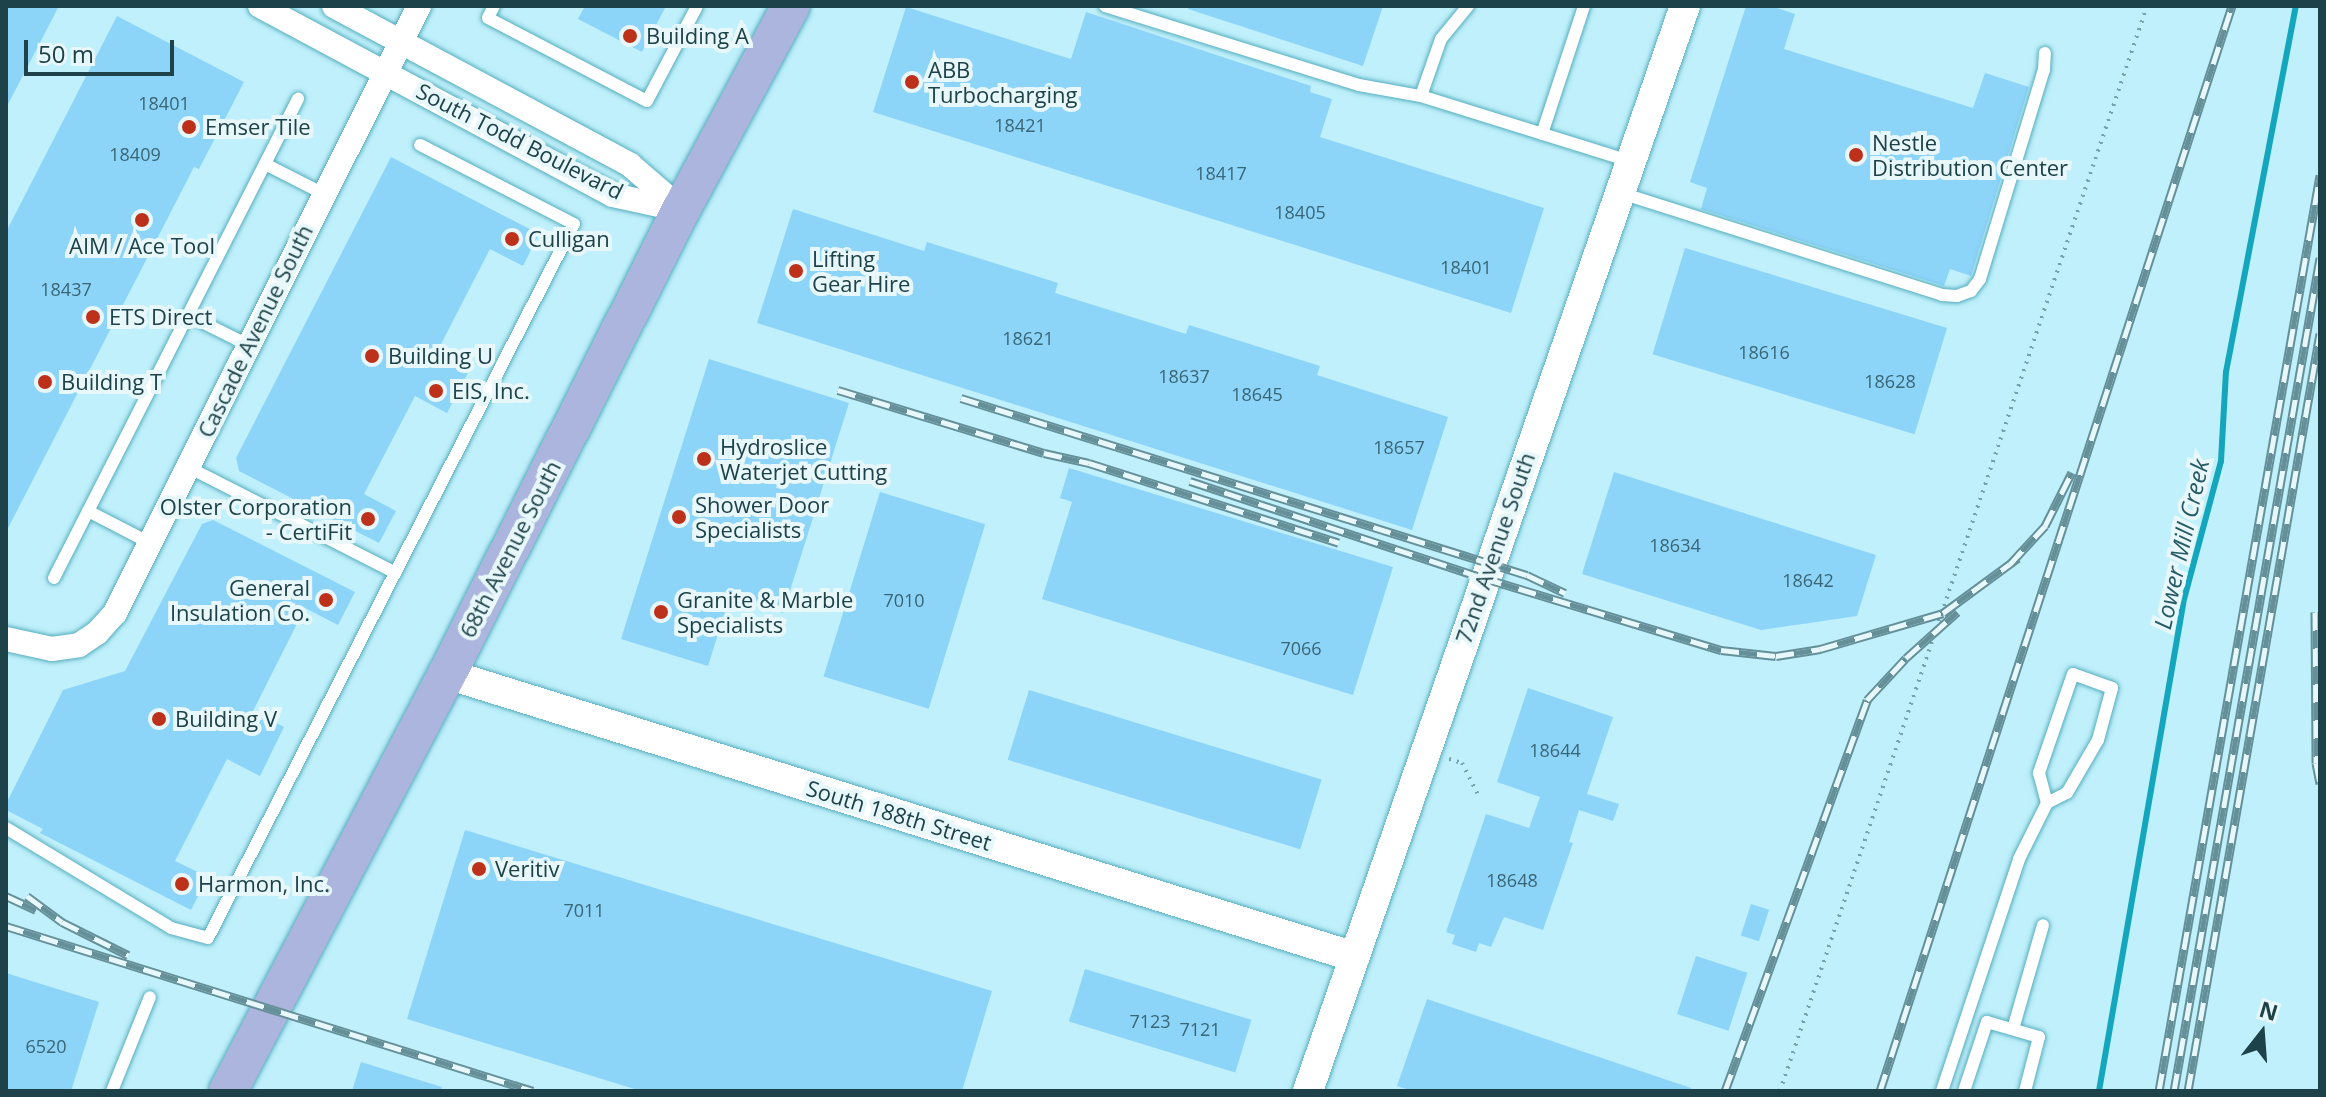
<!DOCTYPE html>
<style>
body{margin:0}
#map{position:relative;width:2326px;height:1097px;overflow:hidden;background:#bff0fb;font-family:"Open Sans",sans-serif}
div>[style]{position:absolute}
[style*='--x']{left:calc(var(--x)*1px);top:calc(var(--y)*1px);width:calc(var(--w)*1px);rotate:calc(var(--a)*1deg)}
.stream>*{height:6px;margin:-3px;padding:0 3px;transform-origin:3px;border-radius:3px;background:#13a6bc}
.building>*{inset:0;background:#8dd4f9;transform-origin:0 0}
.path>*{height:4px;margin-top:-2px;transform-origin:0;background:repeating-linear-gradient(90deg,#76a2ab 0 2px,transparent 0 8px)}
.roads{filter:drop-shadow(0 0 2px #55adbe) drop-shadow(0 0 2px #55adbe)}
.service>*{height:12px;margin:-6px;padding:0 6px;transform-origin:6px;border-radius:6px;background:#fff}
.minor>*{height:24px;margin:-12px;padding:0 12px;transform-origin:12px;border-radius:12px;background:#fff}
.tertiary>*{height:30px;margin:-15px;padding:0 15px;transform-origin:15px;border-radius:15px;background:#fff}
.primary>*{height:38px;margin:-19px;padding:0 19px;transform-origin:19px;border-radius:19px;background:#abb5dd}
.rail>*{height:9px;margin-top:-4.5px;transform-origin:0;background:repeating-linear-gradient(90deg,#e7f7fa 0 18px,#669099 0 36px);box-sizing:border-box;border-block:2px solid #669099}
.dots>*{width:22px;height:22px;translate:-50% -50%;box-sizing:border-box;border:4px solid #e7f7fa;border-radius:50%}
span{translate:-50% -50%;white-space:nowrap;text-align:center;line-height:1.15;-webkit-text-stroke:8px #e7f7fa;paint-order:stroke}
.number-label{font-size:18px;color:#396675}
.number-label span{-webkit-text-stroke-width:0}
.poi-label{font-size:22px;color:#1d4249}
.left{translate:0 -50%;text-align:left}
.right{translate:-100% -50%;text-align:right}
.street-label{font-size:22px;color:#1d4249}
.water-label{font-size:24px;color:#275b65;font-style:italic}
.frame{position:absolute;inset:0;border:8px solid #1d4249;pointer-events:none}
.north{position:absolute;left:2222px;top:993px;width:80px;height:80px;-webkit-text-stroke:6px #e7f7fa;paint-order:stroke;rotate:17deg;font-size:22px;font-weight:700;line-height:32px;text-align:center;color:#1d4249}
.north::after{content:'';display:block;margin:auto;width:28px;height:36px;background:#1d4249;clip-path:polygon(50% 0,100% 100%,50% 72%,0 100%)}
.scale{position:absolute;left:24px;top:40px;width:150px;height:36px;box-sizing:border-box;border:4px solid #1d4249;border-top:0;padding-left:10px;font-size:24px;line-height:28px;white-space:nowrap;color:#1d4249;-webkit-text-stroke:6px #e7f7fa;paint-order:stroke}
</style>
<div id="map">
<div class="stream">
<div style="--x:2099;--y:1091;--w:495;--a:-80.2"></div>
<div style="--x:2183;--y:603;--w:147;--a:-75"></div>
<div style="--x:2221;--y:461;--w:89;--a:-86.8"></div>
<div style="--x:2226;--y:372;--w:373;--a:-79.2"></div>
</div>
<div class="building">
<div style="clip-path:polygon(6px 6px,59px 6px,6px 108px)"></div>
<div style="clip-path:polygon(585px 6px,666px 6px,642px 52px,578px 19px)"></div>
<div style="clip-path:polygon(1189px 6px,1383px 6px,1363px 66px,1188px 9px)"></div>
<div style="clip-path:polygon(1746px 6px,1771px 6px,1795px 14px,1784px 49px,1973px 108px,1985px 73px,2029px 87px,1971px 276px,1950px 269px,1944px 286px,1701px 209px,1707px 188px,1690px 182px)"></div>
<div style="clip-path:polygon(906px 7px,1071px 59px,1086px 12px,1311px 86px,1310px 92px,1332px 99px,1320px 137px,1544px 208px,1511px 313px,873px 112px)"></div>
<div style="clip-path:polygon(117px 16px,244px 82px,199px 169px,194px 167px,6px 532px,6px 232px)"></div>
<div style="clip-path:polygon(391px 157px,539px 234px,523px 266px,490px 249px,439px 348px,472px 365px,447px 413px,415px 396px,364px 494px,396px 511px,379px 543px,239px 471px,236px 458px)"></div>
<div style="clip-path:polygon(793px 209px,924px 251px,927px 242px,1058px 283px,1055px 293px,1186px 334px,1189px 325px,1320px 366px,1317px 375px,1448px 417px,1412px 530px,757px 323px)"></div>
<div style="left:1685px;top:248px;width:274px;height:111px;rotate:17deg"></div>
<div style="clip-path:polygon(709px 359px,849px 403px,783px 613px,730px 596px,708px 666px,621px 639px)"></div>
<div style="clip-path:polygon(1069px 468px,1393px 567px,1353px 695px,1042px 599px,1072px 502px,1060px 498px)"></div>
<div style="clip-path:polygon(1614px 472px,1876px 555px,1857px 616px,1761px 630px,1582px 574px)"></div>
<div style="left:880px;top:492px;width:110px;height:193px;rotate:17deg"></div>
<div style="clip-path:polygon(213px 520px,355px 592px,338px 625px,305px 608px,253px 711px,284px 727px,260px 776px,227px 759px,175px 861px,208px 877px,191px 910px,40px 833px,43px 829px,6px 810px,6px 804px,63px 690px,125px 671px,202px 524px)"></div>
<div style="clip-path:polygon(1528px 688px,1613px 717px,1587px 794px,1619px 804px,1613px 821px,1579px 810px,1569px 842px,1573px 843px,1543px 930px,1504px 917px,1491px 947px,1479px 943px,1476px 952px,1452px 944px,1455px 935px,1446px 932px,1486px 814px,1529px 828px,1540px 797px,1497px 782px)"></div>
<div style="left:1029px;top:690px;width:306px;height:73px;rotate:17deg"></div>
<div style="clip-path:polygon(465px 830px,992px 991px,962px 1091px,641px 1091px,407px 1019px)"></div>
<div style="left:1751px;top:904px;width:19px;height:33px;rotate:18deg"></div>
<div style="left:1696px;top:956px;width:54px;height:61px;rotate:18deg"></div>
<div style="left:1085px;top:969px;width:174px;height:55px;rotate:17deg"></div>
<div style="clip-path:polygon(6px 973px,99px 1002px,71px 1091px,6px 1091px)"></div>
<div style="clip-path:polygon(1427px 999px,1691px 1088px,1690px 1091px,1412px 1091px,1397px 1086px)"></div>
<div style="clip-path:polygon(361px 1062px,442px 1087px,441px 1091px,352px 1091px)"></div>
</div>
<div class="path">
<div style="--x:1449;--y:759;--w:14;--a:17"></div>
<div style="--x:1462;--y:763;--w:34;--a:63"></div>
<div style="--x:1780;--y:1091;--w:1145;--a:-71.31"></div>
</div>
<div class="roads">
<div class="service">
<div style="--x:494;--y:6;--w:13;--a:117"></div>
<div style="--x:488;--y:18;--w:179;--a:27.6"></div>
<div style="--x:647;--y:101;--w:107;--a:-62.2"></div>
<div style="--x:1105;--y:6;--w:266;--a:17.3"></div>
<div style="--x:1359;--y:85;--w:63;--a:10.1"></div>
<div style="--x:1421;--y:96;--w:219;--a:17.3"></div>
<div style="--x:1421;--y:96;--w:60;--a:-70.7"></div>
<div style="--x:1441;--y:39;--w:43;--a:-50.7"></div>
<div style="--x:1542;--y:134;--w:135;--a:-71.8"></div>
<div style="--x:265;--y:164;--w:66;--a:27"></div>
<div style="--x:1621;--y:193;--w:337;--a:17.6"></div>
<div style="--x:1942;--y:295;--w:15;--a:4"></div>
<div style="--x:1957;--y:296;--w:15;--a:-20"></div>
<div style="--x:1971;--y:291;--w:15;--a:-53"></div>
<div style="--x:1980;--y:279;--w:219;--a:-73"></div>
<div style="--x:2044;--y:70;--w:17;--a:-87"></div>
<div style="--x:188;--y:315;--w:67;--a:26.6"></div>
<div style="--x:188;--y:467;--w:233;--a:27"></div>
<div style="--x:88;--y:511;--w:70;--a:27.3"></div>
<div style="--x:54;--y:578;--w:538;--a:-63.01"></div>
<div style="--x:6;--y:828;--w:193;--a:31.2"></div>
<div style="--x:171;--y:928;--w:38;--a:15"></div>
<div style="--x:208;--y:938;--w:802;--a:-62.86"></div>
<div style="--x:574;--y:224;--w:173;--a:-152.8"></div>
<div style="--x:2013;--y:1029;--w:108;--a:-73.9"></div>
<div style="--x:112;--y:1091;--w:101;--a:-68"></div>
<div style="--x:1942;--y:1091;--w:244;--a:-71.6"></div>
<div style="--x:2019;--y:859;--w:63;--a:-63.4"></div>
<div style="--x:2047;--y:803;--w:22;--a:-27"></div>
<div style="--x:2067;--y:793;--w:61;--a:-59.7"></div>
<div style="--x:2098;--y:740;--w:54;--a:-74.9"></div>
<div style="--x:2112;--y:688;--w:41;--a:-160.3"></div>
<div style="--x:2073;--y:674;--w:105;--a:109"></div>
<div style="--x:2039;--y:773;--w:31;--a:75"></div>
<div style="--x:1964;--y:1091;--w:73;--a:-71.6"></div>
<div style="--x:1987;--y:1022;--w:54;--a:16.1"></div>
<div style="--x:2039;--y:1037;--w:56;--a:104.5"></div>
</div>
<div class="minor">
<div style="--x:260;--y:6;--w:400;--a:28.2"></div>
<div style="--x:613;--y:195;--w:70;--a:12.4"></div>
<div style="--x:334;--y:6;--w:336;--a:28.2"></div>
<div style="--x:630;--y:165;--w:66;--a:40.7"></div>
<div style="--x:6;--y:639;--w:47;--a:12.3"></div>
<div style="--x:52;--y:649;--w:27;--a:-8"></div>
<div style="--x:79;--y:645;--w:22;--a:-34"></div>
<div style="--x:97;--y:633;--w:27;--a:-48"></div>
<div style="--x:115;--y:613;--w:679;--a:-63.4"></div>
</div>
<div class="tertiary">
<div style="--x:447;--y:674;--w:948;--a:17.31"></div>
<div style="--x:1308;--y:1091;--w:1149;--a:-70.84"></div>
</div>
<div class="primary">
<div style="--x:228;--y:1091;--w:471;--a:-62.3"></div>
<div style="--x:447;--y:674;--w:520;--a:-63.24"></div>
<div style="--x:681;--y:210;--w:232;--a:-61.7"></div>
</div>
</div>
<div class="rail">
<div style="--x:838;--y:390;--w:215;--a:17"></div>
<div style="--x:1044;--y:453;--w:46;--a:12.5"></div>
<div style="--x:1089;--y:463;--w:262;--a:17.7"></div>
<div style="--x:961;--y:398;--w:593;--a:17.37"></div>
<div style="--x:1527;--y:575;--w:42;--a:25.3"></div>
<div style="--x:1190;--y:481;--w:310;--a:18.3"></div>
<div style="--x:1484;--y:578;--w:248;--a:16.9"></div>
<div style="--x:1721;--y:650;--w:55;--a:6.2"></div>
<div style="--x:1776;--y:656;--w:45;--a:-9"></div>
<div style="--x:1820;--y:649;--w:128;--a:-16.3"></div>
<div style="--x:1943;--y:613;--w:93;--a:-36.3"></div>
<div style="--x:2010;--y:564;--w:52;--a:-47.4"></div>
<div style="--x:2045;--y:526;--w:60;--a:-63.4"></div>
<div style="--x:2315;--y:612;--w:151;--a:89.6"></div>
<div style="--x:2316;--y:763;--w:21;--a:79"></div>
<div style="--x:6;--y:896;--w:33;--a:25"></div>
<div style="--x:27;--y:896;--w:44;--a:36.6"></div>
<div style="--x:62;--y:922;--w:74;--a:26.6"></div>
<div style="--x:6;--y:926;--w:552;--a:17.38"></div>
<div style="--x:1725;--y:1091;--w:416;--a:-70"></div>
<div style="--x:1867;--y:700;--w:57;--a:-47.1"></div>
<div style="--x:1906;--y:658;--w:69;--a:-42"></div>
<div style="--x:1880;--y:1091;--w:1141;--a:-72.03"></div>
<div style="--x:2159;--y:1091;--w:930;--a:-80.03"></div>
<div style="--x:2174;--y:1091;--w:846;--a:-80.06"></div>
<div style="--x:2188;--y:1091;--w:769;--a:-80.12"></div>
</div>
<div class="dots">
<div style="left:630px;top:36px;background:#bd311b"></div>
<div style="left:912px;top:82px;background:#bd311b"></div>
<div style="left:189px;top:127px;background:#bd311b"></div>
<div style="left:1856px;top:155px;background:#bd311b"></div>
<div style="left:142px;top:220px;background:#bd311b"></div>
<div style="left:512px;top:239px;background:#bd311b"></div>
<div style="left:796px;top:271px;background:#bd311b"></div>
<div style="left:93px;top:317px;background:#bd311b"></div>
<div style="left:372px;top:356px;background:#bd311b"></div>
<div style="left:45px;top:382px;background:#bd311b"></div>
<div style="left:436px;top:391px;background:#bd311b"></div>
<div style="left:704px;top:459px;background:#bd311b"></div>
<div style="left:679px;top:517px;background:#bd311b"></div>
<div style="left:368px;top:519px;background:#bd311b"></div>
<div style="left:326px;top:600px;background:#bd311b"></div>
<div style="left:661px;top:612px;background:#bd311b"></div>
<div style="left:159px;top:719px;background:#bd311b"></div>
<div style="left:479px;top:869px;background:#bd311b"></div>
<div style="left:182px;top:884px;background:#bd311b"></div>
</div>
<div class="number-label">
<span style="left:164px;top:103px">18401</span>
<span style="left:1020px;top:125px">18421</span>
<span style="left:135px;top:154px">18409</span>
<span style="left:1221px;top:173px">18417</span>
<span style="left:1300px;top:212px">18405</span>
<span style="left:1466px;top:267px">18401</span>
<span style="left:66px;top:289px">18437</span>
<span style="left:1028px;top:338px">18621</span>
<span style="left:1764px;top:352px">18616</span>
<span style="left:1184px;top:376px">18637</span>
<span style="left:1890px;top:381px">18628</span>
<span style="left:1257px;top:394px">18645</span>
<span style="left:1399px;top:447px">18657</span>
<span style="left:1675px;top:545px">18634</span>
<span style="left:1808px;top:580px">18642</span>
<span style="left:904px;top:600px">7010</span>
<span style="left:1301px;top:648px">7066</span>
<span style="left:1555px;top:750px">18644</span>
<span style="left:1512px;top:880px">18648</span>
<span style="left:584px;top:910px">7011</span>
<span style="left:1150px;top:1021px">7123</span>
<span style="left:1200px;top:1029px">7121</span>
<span style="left:46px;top:1046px">6520</span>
</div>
<div class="poi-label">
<span class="left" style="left:646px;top:36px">Building A</span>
<span class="left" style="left:928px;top:82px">ABB<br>Turbocharging</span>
<span class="left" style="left:205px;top:127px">Emser Tile</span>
<span class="left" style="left:1872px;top:155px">Nestle<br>Distribution Center</span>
<span class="left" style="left:528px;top:239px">Culligan</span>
<span style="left:142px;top:246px">AIM / Ace Tool</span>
<span class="left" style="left:812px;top:271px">Lifting<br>Gear Hire</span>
<span class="left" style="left:109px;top:317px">ETS Direct</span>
<span class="left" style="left:388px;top:356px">Building U</span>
<span class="left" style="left:61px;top:382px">Building T</span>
<span class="left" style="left:452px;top:391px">EIS, Inc.</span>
<span class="left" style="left:720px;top:459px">Hydroslice<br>Waterjet Cutting</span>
<span class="left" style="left:695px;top:517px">Shower Door<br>Specialists</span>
<span class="right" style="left:352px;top:519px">Olster Corporation<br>- CertiFit</span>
<span class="right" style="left:310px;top:600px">General<br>Insulation Co.</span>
<span class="left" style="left:677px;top:612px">Granite &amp; Marble<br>Specialists</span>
<span class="left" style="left:175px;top:719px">Building V</span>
<span class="left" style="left:495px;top:869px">Veritiv</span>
<span class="left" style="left:198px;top:884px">Harmon, Inc.</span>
</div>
<div class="street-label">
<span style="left:520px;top:141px;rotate:27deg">South Todd Boulevard</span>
<span style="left:255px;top:331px;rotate:-64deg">Cascade Avenue South</span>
<span style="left:1495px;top:548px;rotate:-71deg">72nd Avenue South</span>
<span style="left:510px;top:549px;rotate:-63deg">68th Avenue South</span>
<span style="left:899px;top:815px;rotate:17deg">South 188th Street</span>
</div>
<div class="water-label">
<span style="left:2181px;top:544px;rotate:-77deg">Lower Mill Creek</span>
</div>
<div class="frame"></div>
<div class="north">N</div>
<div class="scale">50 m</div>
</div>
